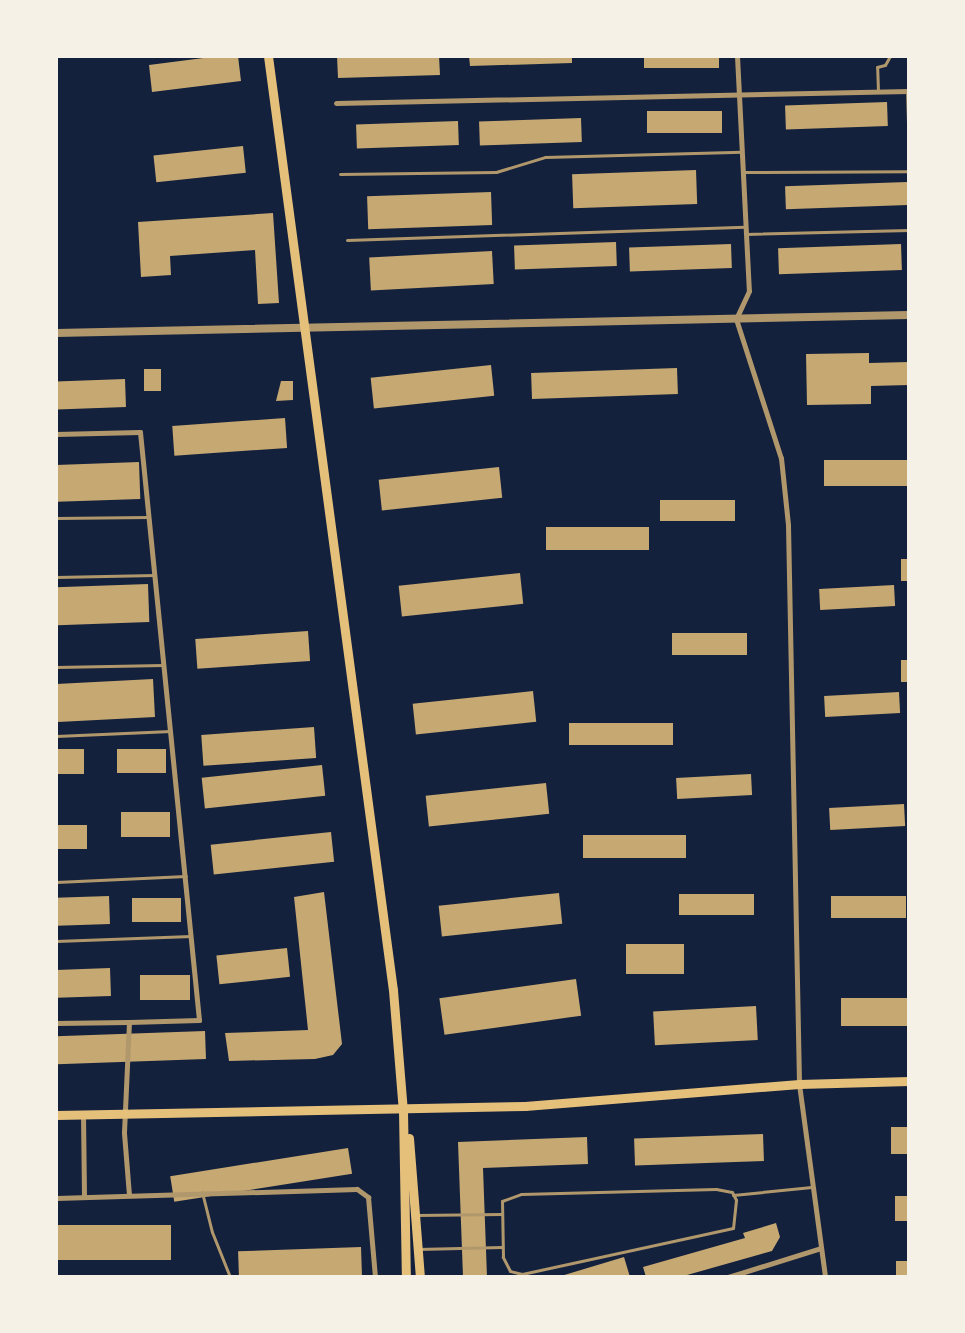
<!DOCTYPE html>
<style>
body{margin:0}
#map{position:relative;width:965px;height:1333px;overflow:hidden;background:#14213d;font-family:"Source Sans 3",sans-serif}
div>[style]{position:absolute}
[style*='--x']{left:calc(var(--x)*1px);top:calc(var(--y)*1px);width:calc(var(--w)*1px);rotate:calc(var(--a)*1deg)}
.building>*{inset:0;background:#c6a872;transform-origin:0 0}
.service>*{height:3px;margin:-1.5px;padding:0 1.5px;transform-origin:1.5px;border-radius:1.5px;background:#b1986c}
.minor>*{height:5px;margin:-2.5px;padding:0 2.5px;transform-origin:2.5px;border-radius:2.5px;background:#b1986c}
.tertiary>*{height:8px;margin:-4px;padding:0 4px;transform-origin:4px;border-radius:4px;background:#b1986c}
.secondary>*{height:9px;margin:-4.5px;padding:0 4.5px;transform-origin:4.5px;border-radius:4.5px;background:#e5c07b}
span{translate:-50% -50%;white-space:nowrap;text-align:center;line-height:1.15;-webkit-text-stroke:4px #f6f1e7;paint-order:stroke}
.frame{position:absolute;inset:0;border:58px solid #f6f1e7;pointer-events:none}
</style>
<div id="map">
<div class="building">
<div style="clip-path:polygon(219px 56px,238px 56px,241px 81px,152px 92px,149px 65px)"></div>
<div style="clip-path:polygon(337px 56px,439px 56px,440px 75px,338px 78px)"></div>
<div style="clip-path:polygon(469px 56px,572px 56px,572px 63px,470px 66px)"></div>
<div style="left:644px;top:56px;width:75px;height:12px"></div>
<div style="left:887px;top:102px;width:24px;height:102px;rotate:88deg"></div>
<div style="left:647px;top:111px;width:75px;height:22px"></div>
<div style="left:581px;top:118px;width:24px;height:102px;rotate:88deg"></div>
<div style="left:458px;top:121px;width:24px;height:102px;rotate:88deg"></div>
<div style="left:243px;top:146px;width:27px;height:90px;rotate:84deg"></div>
<div style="left:696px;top:170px;width:34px;height:124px;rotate:88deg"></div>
<div style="left:907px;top:182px;width:23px;height:122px;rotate:88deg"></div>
<div style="left:491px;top:192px;width:33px;height:124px;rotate:88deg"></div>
<div style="clip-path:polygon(273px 213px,279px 303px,258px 304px,255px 250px,170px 256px,171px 275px,141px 277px,138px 222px)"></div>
<div style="left:616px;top:242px;width:24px;height:102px;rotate:88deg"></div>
<div style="left:731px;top:244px;width:24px;height:102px;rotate:88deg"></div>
<div style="left:901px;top:244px;width:26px;height:123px;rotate:88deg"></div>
<div style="left:492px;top:251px;width:33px;height:123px;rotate:87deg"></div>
<div style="clip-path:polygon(869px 353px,869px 363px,909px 362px,909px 385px,871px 386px,871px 404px,807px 405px,806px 354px)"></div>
<div style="left:491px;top:365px;width:31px;height:121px;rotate:84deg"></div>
<div style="left:677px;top:368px;width:26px;height:146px;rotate:88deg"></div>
<div style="left:144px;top:369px;width:17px;height:22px"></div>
<div style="left:125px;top:379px;width:28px;height:69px;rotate:88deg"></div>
<div style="clip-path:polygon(281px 381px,293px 381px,293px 400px,276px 401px)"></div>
<div style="left:285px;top:418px;width:30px;height:113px;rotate:86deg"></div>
<div style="left:909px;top:460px;width:26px;height:85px;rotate:90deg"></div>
<div style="left:139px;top:462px;width:37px;height:83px;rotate:88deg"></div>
<div style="left:499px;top:467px;width:31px;height:121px;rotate:84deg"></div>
<div style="left:735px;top:500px;width:21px;height:75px;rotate:90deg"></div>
<div style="left:649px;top:527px;width:23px;height:103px;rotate:90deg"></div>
<div style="left:901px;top:559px;width:8px;height:22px"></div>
<div style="left:520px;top:573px;width:31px;height:122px;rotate:84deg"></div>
<div style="left:148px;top:584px;width:38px;height:92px;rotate:88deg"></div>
<div style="left:894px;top:585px;width:21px;height:75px;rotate:87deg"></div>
<div style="left:308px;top:631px;width:30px;height:113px;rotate:86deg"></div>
<div style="left:747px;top:633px;width:22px;height:75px;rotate:90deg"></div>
<div style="left:901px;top:660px;width:8px;height:22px"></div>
<div style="left:153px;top:679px;width:38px;height:97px;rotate:87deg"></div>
<div style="left:533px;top:691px;width:31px;height:121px;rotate:84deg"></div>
<div style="left:899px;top:692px;width:21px;height:75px;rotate:87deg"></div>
<div style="left:569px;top:723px;width:104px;height:22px"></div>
<div style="left:314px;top:727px;width:31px;height:113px;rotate:86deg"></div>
<div style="left:56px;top:749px;width:28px;height:25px"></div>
<div style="left:166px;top:749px;width:24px;height:49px;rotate:90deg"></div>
<div style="left:322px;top:765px;width:31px;height:121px;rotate:84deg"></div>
<div style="left:751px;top:774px;width:21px;height:75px;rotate:87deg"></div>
<div style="left:546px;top:783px;width:31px;height:121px;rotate:84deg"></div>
<div style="left:904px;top:804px;width:22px;height:75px;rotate:87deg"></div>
<div style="left:170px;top:812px;width:25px;height:49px;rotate:90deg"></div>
<div style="left:56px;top:825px;width:31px;height:24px"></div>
<div style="left:331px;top:832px;width:30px;height:121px;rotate:84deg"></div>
<div style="left:686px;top:835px;width:23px;height:103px;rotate:90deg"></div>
<div style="clip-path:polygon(324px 892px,342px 1044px,333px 1055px,315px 1059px,229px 1061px,225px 1033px,308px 1030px,294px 897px)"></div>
<div style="left:559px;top:893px;width:31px;height:121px;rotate:84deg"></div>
<div style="left:754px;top:894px;width:21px;height:75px;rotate:90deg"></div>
<div style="left:109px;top:896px;width:28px;height:53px;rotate:88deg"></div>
<div style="left:906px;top:896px;width:22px;height:75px;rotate:90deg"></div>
<div style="left:181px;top:898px;width:24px;height:49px;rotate:90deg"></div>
<div style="left:626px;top:944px;width:58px;height:30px"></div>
<div style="left:287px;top:948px;width:29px;height:71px;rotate:84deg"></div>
<div style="left:110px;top:968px;width:28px;height:54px;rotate:88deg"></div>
<div style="left:190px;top:975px;width:25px;height:50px;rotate:90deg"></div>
<div style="left:576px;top:979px;width:37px;height:138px;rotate:82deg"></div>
<div style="left:909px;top:998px;width:28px;height:68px;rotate:90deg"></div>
<div style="left:756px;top:1006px;width:34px;height:103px;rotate:87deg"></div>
<div style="left:205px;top:1031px;width:28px;height:149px;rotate:88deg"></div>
<div style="left:891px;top:1127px;width:18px;height:27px"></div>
<div style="left:763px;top:1134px;width:27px;height:129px;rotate:88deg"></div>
<div style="clip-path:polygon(587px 1137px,588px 1164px,483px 1168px,487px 1277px,463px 1277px,458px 1142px)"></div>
<div style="left:348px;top:1148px;width:26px;height:180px;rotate:81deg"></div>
<div style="left:895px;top:1196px;width:14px;height:25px"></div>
<div style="clip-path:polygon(776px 1223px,780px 1237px,772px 1251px,680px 1277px,646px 1277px,643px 1267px,745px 1238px,743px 1233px)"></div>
<div style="left:56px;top:1225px;width:115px;height:35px"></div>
<div style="left:361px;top:1247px;width:29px;height:123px;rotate:88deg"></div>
<div style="clip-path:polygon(624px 1257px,630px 1277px,562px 1277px,561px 1276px)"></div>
<div style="left:896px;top:1261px;width:13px;height:16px"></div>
</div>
<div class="service">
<div style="--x:878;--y:91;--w:24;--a:-92"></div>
<div style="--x:877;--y:67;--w:8;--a:-14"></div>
<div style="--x:885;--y:65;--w:10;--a:-61"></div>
<div style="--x:907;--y:91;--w:64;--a:88.2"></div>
<div style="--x:743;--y:172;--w:166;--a:-0.3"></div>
<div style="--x:340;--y:174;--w:156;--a:-0.7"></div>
<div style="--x:496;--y:172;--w:51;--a:-17"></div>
<div style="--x:545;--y:157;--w:197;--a:-1.5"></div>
<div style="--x:746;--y:234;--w:163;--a:-1.4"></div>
<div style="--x:347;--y:240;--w:398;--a:-1.9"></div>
<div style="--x:56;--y:518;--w:92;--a:-0.6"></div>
<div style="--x:56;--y:577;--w:99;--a:-1.2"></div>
<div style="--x:56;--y:667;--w:107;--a:-1.1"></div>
<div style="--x:56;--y:736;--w:115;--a:-2.5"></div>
<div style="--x:56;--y:882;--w:130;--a:-2.6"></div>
<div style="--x:56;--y:941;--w:135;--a:-2.1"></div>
<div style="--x:716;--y:1189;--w:16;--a:11"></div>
<div style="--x:732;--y:1192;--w:9;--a:63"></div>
<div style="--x:736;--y:1200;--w:28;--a:96"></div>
<div style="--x:733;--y:1228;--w:216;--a:167.7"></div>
<div style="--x:522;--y:1274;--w:12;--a:-166"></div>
<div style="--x:510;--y:1271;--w:16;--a:-117"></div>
<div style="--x:503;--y:1257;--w:56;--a:-91"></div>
<div style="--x:502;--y:1201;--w:20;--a:-20"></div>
<div style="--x:521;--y:1194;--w:195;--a:-1.5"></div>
<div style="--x:202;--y:1192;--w:41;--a:76"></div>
<div style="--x:212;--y:1232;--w:48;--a:68.2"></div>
<div style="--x:733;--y:1195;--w:79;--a:-5.8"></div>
<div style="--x:416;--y:1215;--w:86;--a:-0.7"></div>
<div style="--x:418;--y:1249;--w:84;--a:-1.4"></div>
</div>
<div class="minor">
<div style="--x:737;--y:56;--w:235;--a:87.1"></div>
<div style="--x:749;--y:291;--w:31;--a:115"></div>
<div style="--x:736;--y:319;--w:146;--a:72.1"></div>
<div style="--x:781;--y:458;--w:67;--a:84"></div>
<div style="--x:788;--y:525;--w:559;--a:88.87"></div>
<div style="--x:799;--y:1084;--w:195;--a:82.3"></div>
<div style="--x:336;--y:103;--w:573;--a:-1.2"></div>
<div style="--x:56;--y:434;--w:84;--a:-1.4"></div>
<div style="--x:140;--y:432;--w:591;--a:84.27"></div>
<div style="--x:199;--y:1020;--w:70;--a:178.4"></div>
<div style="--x:56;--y:1023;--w:73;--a:-0.8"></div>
<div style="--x:129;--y:1022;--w:111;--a:92.6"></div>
<div style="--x:124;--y:1133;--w:62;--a:85.4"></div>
<div style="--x:83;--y:1114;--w:83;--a:89.3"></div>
<div style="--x:56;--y:1198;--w:301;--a:-1.7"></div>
<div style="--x:357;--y:1189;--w:14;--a:36"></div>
<div style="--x:368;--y:1197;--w:80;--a:85"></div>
<div style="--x:728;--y:1277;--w:97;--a:-17.3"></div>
</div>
<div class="tertiary">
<div style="--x:56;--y:333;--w:853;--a:-1.21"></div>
</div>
<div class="secondary">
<div style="--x:268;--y:56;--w:942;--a:82.38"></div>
<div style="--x:393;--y:990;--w:121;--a:85.3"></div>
<div style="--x:403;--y:1111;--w:166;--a:89"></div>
<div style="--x:56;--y:1115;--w:469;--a:-1.1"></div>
<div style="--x:525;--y:1106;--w:275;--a:-4.6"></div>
<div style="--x:799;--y:1084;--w:110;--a:-1.6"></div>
<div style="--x:409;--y:1138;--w:139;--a:85.5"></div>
</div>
<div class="frame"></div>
</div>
